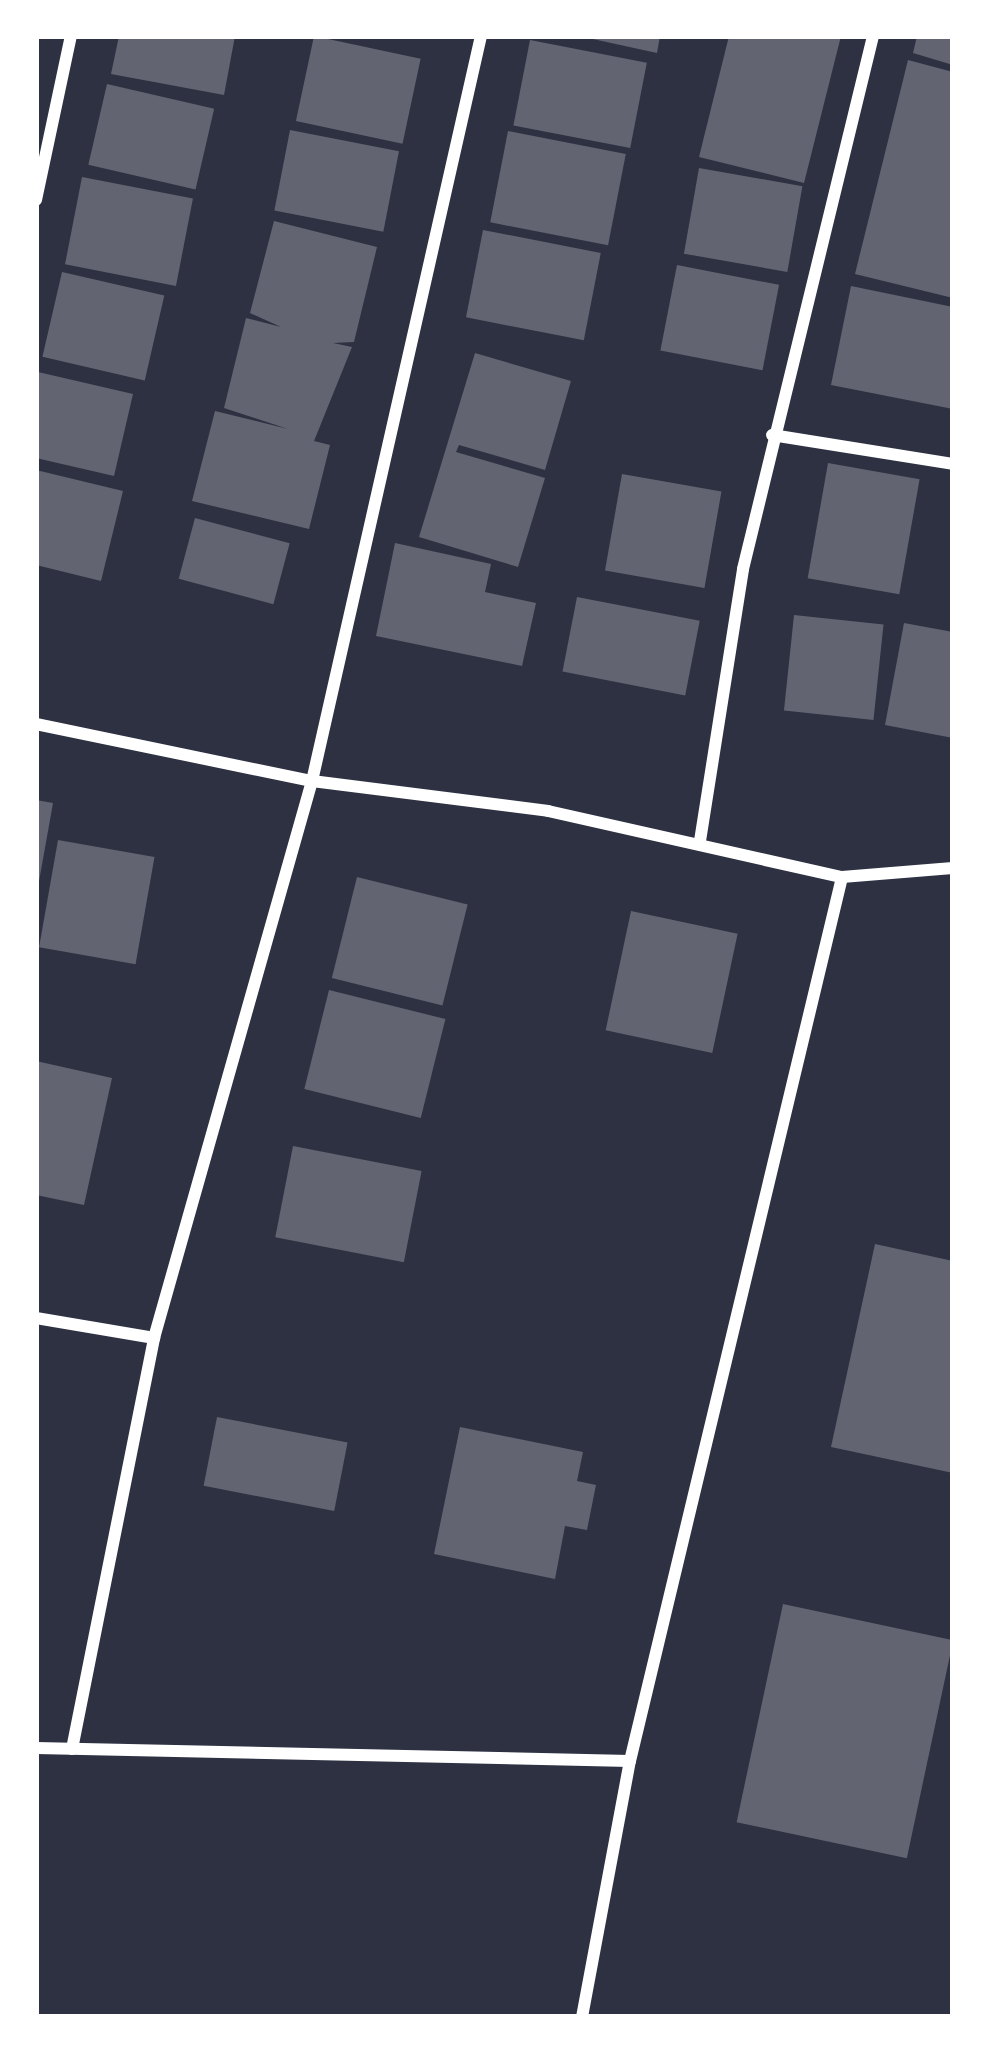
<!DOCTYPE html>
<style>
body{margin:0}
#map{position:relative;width:989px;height:2053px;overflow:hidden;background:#2d3142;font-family:"Space Grotesk",sans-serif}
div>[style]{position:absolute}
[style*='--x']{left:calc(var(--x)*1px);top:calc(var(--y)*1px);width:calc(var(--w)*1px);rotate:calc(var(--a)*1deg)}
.building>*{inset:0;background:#626471;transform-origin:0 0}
.minor>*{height:12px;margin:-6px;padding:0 6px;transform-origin:6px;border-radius:6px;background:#fff}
span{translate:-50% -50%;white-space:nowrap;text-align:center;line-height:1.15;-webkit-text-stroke:12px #fff;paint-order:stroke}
.frame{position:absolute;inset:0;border:39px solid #fff;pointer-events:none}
</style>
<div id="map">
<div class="building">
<div style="clip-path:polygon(119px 36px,235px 36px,224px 95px,111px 74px)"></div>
<div style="left:314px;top:36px;width:109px;height:87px;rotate:12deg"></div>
<div style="clip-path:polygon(579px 36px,660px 36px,657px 53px)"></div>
<div style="clip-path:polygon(729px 36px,841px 36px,804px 183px,699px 157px)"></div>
<div style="clip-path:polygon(917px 36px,953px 36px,953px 65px,913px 53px)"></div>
<div style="left:530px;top:40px;width:119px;height:87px;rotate:11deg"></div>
<div style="clip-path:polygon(908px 60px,953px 72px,953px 298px,855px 274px)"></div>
<div style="left:107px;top:84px;width:110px;height:83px;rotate:13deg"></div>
<div style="left:290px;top:130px;width:111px;height:82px;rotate:11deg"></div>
<div style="left:508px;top:131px;width:120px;height:93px;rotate:11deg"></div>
<div style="left:699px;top:168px;width:105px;height:87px;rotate:10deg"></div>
<div style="left:82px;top:177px;width:113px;height:89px;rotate:11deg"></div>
<div style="clip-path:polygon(274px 221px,377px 247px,354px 342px,333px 343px,352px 347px,314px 441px,330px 445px,309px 529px,192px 501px,215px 411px,288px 429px,224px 408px,246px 318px,281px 327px,250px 313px)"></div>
<div style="left:483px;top:230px;width:120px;height:89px;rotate:11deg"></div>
<div style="left:677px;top:265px;width:104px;height:87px;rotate:11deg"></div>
<div style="left:62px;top:272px;width:105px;height:87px;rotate:13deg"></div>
<div style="clip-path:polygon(851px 286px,953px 307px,953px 409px,831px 385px)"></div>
<div style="clip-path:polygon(475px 353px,571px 381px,545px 470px,459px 445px,456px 452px,545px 478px,518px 567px,419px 537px)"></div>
<div style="clip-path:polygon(38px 372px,133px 394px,114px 476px,36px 458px)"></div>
<div style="left:828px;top:463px;width:93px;height:117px;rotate:10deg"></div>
<div style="clip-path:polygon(36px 470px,123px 491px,101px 581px,36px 565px)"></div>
<div style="left:622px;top:474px;width:101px;height:98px;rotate:10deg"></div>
<div style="left:195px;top:518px;width:98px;height:63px;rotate:15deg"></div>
<div style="clip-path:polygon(395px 543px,491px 564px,485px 592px,536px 603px,522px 666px,376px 636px)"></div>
<div style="left:577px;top:597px;width:125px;height:76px;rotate:11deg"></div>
<div style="left:794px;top:615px;width:90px;height:96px;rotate:6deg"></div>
<div style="clip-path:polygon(904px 623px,953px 632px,953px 738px,885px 725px)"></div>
<div style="clip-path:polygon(36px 800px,53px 803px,38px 887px,36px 887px)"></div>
<div style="left:58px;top:840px;width:98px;height:109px;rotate:10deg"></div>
<div style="left:357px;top:877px;width:114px;height:104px;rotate:14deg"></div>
<div style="left:631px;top:911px;width:109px;height:122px;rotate:12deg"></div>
<div style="left:329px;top:990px;width:120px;height:102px;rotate:14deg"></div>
<div style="clip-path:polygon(36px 1061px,112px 1078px,84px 1205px,36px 1195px)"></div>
<div style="left:293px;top:1146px;width:131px;height:93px;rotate:11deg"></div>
<div style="clip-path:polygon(875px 1244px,953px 1261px,953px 1473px,831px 1447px)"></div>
<div style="left:217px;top:1417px;width:133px;height:70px;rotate:11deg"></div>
<div style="clip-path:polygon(460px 1427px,583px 1452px,577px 1481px,596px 1485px,587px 1530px,565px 1526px,555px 1579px,434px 1554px)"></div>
<div style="left:783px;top:1604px;width:174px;height:223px;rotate:12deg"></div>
</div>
<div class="minor">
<div style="--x:36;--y:200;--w:168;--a:-78"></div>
<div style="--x:772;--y:435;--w:183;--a:9.1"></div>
<div style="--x:36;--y:724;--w:282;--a:11.7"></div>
<div style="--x:312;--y:781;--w:764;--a:-77.22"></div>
<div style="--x:700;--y:841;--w:275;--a:-81"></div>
<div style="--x:743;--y:569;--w:549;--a:-76.29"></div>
<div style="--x:36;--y:1318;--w:120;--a:9.6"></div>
<div style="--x:36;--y:1748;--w:594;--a:1.25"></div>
<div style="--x:72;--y:1749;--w:419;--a:-78.7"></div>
<div style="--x:154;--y:1338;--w:579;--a:-74.16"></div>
<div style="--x:312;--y:781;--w:238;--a:7.2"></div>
<div style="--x:548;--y:811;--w:301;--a:12.7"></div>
<div style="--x:842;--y:877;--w:111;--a:-4.6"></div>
<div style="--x:582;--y:2017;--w:260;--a:-79.4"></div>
<div style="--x:630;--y:1761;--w:909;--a:-76.51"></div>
</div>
<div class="frame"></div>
</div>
